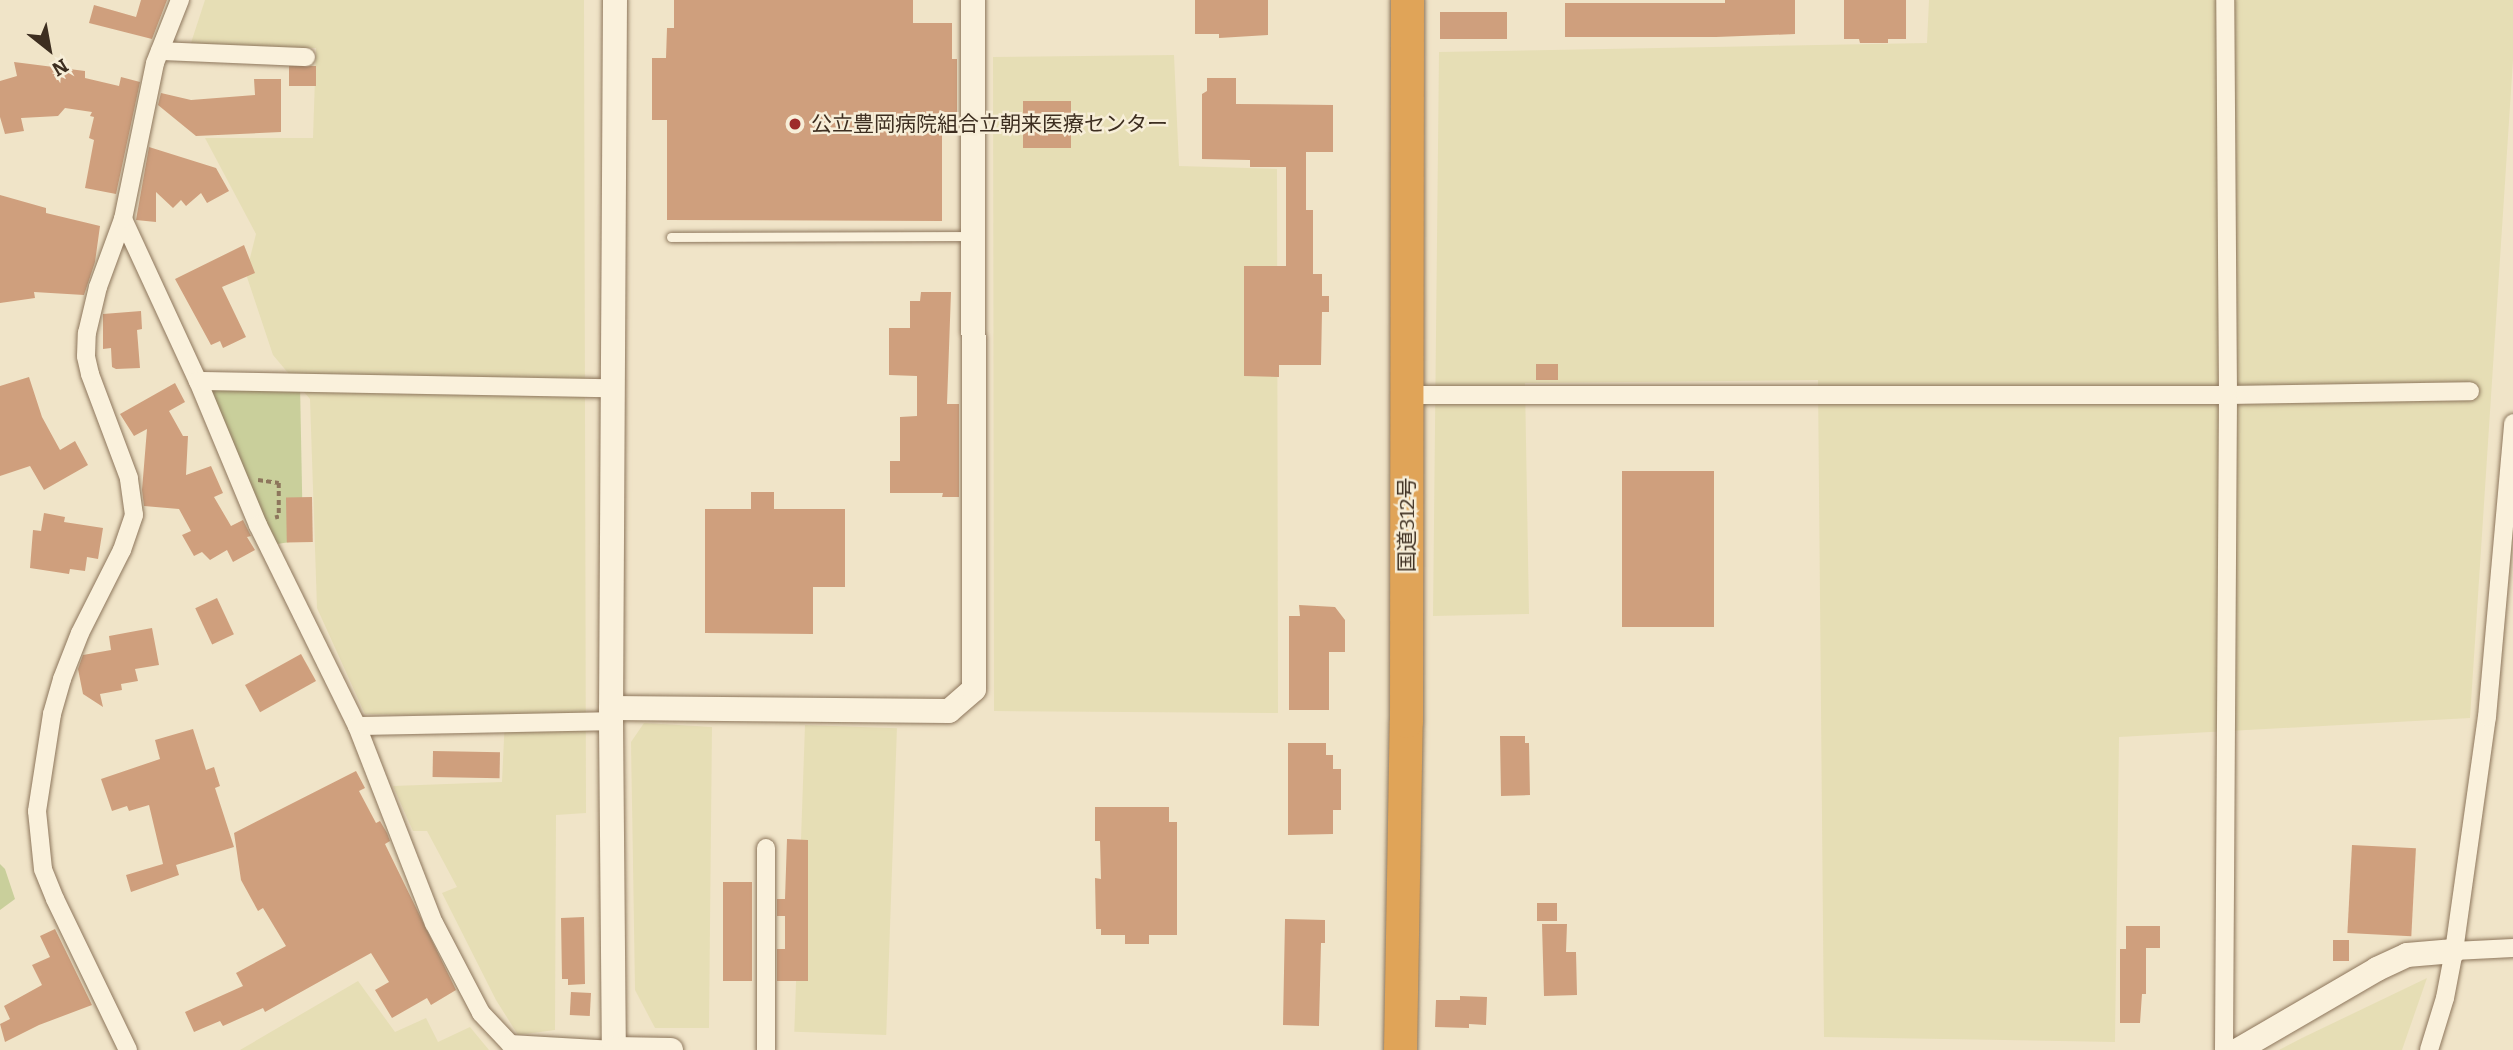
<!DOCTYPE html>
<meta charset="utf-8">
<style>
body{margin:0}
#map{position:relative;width:2513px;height:1050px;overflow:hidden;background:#f0e4c8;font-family:Bitter,"Noto Sans JP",serif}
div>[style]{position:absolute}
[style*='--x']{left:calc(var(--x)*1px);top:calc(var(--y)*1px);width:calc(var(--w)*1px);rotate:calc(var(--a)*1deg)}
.farmland>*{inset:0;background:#e6deb5;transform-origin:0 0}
.green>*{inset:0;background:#c9cf9b}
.building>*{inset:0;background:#cf9f7d;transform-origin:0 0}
.path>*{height:3.5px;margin-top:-1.75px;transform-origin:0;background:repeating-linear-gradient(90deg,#8d765c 0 5px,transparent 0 8.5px)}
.roads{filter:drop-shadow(0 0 2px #8d765c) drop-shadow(0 0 2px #8d765c)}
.lane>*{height:9px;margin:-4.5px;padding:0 4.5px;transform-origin:4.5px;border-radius:4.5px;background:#faf1dc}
.street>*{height:18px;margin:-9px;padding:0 9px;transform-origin:9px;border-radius:9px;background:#faf1dc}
.secondary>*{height:24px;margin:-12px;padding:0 12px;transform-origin:12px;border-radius:12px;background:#faf1dc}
.highway>*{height:33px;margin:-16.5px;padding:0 16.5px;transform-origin:16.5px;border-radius:16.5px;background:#e0a458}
.dots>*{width:19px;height:19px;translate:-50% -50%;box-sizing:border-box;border:4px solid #f7eed8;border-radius:50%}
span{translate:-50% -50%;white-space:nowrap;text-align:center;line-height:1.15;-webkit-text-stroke:5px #f7eed8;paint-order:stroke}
.poi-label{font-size:21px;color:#3d2e20}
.left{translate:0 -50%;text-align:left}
.street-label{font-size:21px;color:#3d2e20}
.north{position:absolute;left:14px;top:14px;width:70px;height:70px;-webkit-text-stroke:5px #f7eed8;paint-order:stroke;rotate:149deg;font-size:19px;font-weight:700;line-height:28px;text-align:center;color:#3d2e20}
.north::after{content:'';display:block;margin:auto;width:24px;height:32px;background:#3d2e20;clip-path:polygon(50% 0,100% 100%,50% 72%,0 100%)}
</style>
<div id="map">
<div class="farmland">
<div style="clip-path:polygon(205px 0,584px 0,586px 813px,556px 815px,555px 1030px,518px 1035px,496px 1000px,442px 893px,457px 887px,427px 831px,413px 831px,393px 786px,502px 782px,505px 717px,365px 714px,317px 608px,310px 399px,273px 355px,246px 274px,256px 234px,205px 138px,313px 138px,316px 48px,189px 49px)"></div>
<div style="clip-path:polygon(1929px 0,2513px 0,2513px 60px,2470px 718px,2119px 737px,2115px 1042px,1824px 1037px,1818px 380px,1525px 383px,1529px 614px,1433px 616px,1439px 52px,1927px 43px)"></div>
<div style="clip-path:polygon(1174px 55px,1179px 166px,1277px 169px,1278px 713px,994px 711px,993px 57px)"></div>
<div style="clip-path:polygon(644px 723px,712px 727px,709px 1028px,655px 1028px,635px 990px,631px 742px)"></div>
<div style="left:805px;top:725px;width:92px;height:307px;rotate:2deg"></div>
<div style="clip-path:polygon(2427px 978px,2402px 1050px,2279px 1050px,2302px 1038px)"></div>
<div style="clip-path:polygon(358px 981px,395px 1032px,426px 1018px,438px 1042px,470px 1027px,489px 1050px,240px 1050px)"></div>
</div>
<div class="green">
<div style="clip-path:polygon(198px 381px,300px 384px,303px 540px,277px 544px)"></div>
<div style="clip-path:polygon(0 864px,5px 869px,15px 899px,0 910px)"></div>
</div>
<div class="building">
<div style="clip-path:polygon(141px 0,167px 0,152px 39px,89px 23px,94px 5px,136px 17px)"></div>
<div style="clip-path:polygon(674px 0,913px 0,913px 23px,952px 23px,952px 59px,957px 59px,957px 120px,942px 120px,942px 221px,667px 220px,667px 120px,652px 120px,652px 58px,666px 58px,667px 28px,674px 28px)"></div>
<div style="clip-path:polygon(1195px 0,1268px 0,1268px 35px,1219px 38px,1219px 34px,1195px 34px)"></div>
<div style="clip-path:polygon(1725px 0,1795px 0,1795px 34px,1716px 37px,1565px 37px,1565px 3px,1725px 3px)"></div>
<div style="clip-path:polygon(1844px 0,1906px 0,1906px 39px,1888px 39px,1888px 43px,1860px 43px,1859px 39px,1844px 39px)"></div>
<div style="left:1440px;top:12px;width:67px;height:27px"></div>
<div style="clip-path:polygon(14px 62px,85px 71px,85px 78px,119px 86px,121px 77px,140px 82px,116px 194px,85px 188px,94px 140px,89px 138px,94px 117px,90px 116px,92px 112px,65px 108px,58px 116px,21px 118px,24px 131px,5px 134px,0 117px,0 81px,17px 76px)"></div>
<div style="left:316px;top:66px;width:20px;height:27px;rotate:90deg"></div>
<div style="clip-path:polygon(1207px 78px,1236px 78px,1236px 104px,1333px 105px,1333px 152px,1306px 152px,1306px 210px,1313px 210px,1313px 274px,1322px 274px,1322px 296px,1329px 296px,1329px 312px,1322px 312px,1321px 365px,1279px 365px,1279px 377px,1244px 376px,1244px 266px,1286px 266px,1286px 167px,1250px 167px,1250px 160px,1202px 159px,1202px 94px,1207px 91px)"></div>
<div style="clip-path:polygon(254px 79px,281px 79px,281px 132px,196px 136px,158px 105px,161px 93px,191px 100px,255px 95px)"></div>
<div style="left:1023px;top:101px;width:48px;height:47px"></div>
<div style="clip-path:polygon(149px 147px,216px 168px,229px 191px,207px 203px,201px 193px,186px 206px,181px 200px,173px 208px,156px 192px,156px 222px,136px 220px)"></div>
<div style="clip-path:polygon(0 195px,46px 208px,46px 213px,100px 226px,95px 262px,84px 295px,34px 292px,35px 298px,0 303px)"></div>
<div style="clip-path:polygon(244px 245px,255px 273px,222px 287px,246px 337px,223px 348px,220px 341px,211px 345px,175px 279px)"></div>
<div style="clip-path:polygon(921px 292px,951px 292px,947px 404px,959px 404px,959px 497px,942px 497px,943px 493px,890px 493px,890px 461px,900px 461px,900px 417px,917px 416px,917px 376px,889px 375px,889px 328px,910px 328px,910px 301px,920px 301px)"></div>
<div style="clip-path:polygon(141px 311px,142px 329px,137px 330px,140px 368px,116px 369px,112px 367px,111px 348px,103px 349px,103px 314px)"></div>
<div style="left:1536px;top:364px;width:22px;height:16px"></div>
<div style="clip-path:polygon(29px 377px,42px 417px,60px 450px,75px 441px,88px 465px,44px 490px,30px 466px,0 476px,0 386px)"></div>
<div style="clip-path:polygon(175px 383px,185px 402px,169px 411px,183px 436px,188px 436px,186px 475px,211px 466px,223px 493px,214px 497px,231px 526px,243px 520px,251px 536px,247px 537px,255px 550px,233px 562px,227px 550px,210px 560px,202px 552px,194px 556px,182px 535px,191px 531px,179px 509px,144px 506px,142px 490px,147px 429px,134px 436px,120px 414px)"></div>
<div style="left:1622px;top:471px;width:92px;height:156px"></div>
<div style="clip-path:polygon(751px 492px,774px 492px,774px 509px,845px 509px,845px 587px,813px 587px,813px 634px,705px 633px,705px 509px,751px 509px)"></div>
<div style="left:312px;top:497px;width:45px;height:26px;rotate:89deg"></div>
<div style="clip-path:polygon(44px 513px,65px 517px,64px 522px,103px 528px,98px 559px,87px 557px,85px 571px,70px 569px,69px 574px,30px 568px,33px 530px,41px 531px)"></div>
<div style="left:217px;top:598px;width:40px;height:24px;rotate:65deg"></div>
<div style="clip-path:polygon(1299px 605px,1335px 607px,1345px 620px,1345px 652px,1329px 652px,1329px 710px,1289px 710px,1289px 616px,1300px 616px)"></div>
<div style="clip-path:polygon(152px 628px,159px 665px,135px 669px,138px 681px,121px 684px,122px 690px,100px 694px,103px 707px,83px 694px,78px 669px,83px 655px,111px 650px,109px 636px)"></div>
<div style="left:301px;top:654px;width:31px;height:64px;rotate:61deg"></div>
<div style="clip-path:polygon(193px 729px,206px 770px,214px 767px,220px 786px,215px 788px,234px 847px,176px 865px,179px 875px,131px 892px,126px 875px,163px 864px,149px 805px,129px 811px,127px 806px,112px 811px,101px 779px,160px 759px,155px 740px)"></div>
<div style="clip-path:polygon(1500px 736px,1525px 736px,1525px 743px,1529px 743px,1530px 795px,1501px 796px)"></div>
<div style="clip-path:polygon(1288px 743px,1326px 743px,1326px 755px,1333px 755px,1333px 769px,1341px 769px,1341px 810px,1333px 810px,1333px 834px,1288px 835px)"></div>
<div style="left:433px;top:751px;width:67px;height:26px;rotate:1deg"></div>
<div style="clip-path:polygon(356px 771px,365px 788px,359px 791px,376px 823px,380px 821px,387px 833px,390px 841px,385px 844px,456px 990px,431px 1005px,427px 998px,392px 1018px,375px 990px,389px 982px,371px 953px,265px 1012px,263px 1008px,223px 1026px,220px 1021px,194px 1032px,185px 1012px,243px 986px,236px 973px,286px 946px,263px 908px,258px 911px,241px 880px,234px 833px)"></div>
<div style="clip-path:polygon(1095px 807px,1169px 807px,1169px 822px,1177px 822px,1177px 935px,1149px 935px,1149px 944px,1125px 944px,1125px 935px,1101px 935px,1101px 929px,1096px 929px,1095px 878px,1101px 879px,1100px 841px,1095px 841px)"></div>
<div style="clip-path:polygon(787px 839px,808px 840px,808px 981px,777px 981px,777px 949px,785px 949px,785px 916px,777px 916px,777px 899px,785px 899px)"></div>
<div style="left:2352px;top:845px;width:64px;height:88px;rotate:3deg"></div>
<div style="left:723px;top:882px;width:29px;height:99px"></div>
<div style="left:1537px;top:903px;width:20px;height:18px"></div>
<div style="clip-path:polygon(584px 917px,585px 984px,568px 985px,568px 979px,562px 979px,561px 918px)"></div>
<div style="clip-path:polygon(1285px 919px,1325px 920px,1325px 943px,1321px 943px,1319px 1026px,1283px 1025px)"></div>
<div style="clip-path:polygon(1542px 924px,1567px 924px,1566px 952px,1576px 952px,1577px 995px,1544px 996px)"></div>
<div style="clip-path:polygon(2126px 926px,2160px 926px,2160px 948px,2146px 948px,2146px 994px,2142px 994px,2140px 1023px,2120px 1023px,2120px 949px,2126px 949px)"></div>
<div style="clip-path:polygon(55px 929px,92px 1005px,39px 1025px,5px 1042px,0 1024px,10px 1019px,4px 1006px,42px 985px,32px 965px,50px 957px,40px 936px)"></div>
<div style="left:2333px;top:940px;width:16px;height:21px"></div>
<div style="left:571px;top:992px;width:20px;height:23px;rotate:3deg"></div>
<div style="clip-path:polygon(1460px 996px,1487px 997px,1486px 1025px,1469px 1024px,1469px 1028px,1435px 1027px,1436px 1000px,1460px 1000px)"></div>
</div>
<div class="path">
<div style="--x:258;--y:480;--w:21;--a:8"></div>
<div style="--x:279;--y:483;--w:34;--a:90"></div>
<div style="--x:279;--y:517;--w:4;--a:166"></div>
</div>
<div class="roads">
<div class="lane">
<div style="--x:671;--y:237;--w:301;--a:-0.2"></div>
</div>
<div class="street">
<div style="--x:160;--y:51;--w:146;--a:2.4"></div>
<div style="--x:123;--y:219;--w:179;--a:65.2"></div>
<div style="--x:198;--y:381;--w:156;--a:67.4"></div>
<div style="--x:258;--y:525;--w:224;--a:63.8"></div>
<div style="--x:357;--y:726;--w:212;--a:68.7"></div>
<div style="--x:434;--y:923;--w:102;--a:62.4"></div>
<div style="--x:481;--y:1013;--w:51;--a:46.6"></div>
<div style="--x:198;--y:381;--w:415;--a:1"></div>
<div style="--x:1408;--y:395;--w:820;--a:0"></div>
<div style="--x:2228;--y:395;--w:242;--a:-0.9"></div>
<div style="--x:357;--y:726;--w:254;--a:-1.1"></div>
<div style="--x:2454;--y:951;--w:59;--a:-2.9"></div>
<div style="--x:510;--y:1044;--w:104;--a:3.3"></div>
<div style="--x:128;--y:1050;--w:168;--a:-115.8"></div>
<div style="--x:55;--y:899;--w:32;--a:-112"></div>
<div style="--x:43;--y:869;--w:58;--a:-95.9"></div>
<div style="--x:37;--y:811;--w:98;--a:-81.2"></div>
<div style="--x:52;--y:714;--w:36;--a:-74"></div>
<div style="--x:62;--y:679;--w:49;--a:-68.6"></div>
<div style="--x:80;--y:633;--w:93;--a:-63.2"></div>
<div style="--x:122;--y:550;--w:37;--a:-71"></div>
<div style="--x:134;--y:515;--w:37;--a:-98"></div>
<div style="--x:129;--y:478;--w:111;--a:-110.6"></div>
<div style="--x:90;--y:374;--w:18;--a:-103"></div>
<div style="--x:86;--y:356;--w:23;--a:-88"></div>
<div style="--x:87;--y:333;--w:47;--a:-76.6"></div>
<div style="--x:98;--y:287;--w:72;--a:-69.8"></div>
<div style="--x:123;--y:219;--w:159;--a:-78.4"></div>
<div style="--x:155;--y:63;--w:68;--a:-68.4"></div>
<div style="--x:766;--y:1050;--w:202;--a:-90"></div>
<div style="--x:2224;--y:1050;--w:655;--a:-89.65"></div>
<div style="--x:2228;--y:395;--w:395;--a:-90.4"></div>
<div style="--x:2429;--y:1050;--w:54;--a:-72.9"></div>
<div style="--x:2445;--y:998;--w:48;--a:-79.2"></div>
<div style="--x:2454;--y:951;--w:236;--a:-82"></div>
<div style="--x:2487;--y:717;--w:295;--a:-84.9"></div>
</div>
<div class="secondary">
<div style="--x:615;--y:0;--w:721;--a:90.32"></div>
<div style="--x:611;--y:721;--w:328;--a:89.5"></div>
<div style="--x:614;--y:1049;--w:57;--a:1"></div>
<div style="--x:611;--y:708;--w:338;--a:0.5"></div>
<div style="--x:949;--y:711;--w:33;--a:-41"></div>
<div style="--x:974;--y:689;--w:689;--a:-90.08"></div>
<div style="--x:2238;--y:1050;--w:161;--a:-30.2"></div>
<div style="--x:2377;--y:969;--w:33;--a:-25"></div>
<div style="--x:2407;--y:955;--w:47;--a:-4.9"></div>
</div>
<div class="highway">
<div style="--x:1400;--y:1050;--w:329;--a:-89"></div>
<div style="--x:1406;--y:721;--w:721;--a:-89.92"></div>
</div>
</div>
<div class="dots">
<div style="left:795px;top:124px;background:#9e2a2b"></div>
</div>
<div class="poi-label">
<span class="left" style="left:811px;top:124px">公立豊岡病院組合立朝来医療センター</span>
</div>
<div class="street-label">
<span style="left:1407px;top:525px;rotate:-90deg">国道312号</span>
</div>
<div class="north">N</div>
</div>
